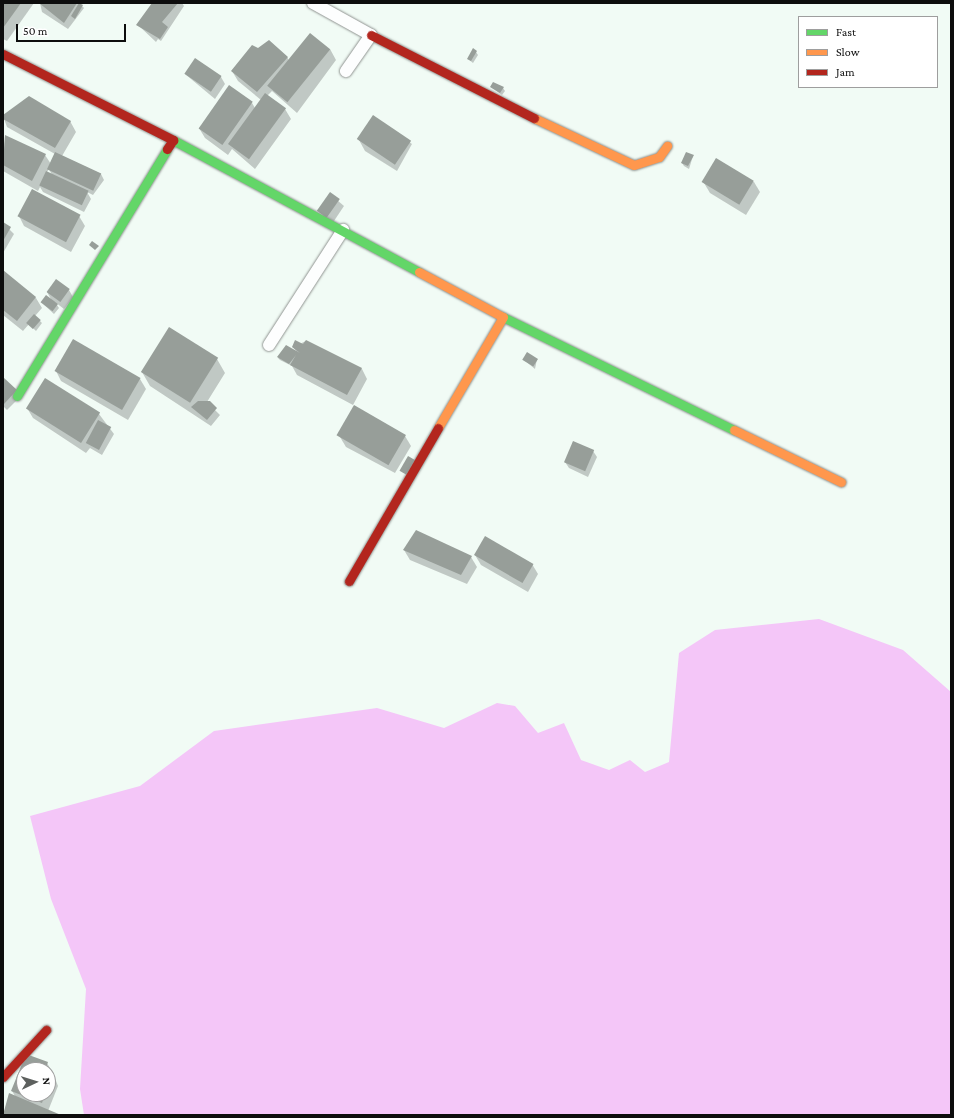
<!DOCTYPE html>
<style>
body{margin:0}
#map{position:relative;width:954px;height:1118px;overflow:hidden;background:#f1fbf5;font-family:"Crimson Pro",serif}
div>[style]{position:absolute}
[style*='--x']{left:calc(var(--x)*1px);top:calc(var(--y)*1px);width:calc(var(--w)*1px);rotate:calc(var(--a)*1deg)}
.water>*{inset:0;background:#f4c6f8}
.shadow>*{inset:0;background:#0003}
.building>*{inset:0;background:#979e99;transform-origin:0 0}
.roads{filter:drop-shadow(0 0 1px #909491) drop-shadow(0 0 1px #909491)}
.street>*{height:12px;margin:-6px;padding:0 6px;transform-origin:6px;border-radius:6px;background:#fdfefe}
.fast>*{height:9px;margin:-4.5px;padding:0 4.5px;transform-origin:4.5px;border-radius:4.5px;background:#63d668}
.slow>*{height:9px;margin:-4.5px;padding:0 4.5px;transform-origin:4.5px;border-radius:4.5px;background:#ff974d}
.jam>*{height:9px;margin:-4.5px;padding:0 4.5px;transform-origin:4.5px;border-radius:4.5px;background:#b3261e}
span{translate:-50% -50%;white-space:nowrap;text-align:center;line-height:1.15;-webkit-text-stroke:4px #fff;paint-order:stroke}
.frame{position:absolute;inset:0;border:4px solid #0d0d0d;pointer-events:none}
.legend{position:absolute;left:798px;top:16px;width:140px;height:72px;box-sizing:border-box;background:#fff;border:1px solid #9e9e9e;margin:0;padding:5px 7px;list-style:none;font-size:12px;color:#0d0d0d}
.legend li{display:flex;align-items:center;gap:8px;height:20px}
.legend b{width:20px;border:1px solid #9e9e9e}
.north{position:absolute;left:16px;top:1062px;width:40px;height:40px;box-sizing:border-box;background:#fff;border:1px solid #9e9e9e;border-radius:50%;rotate:86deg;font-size:11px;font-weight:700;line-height:16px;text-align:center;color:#0d0d0d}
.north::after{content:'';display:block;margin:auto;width:14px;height:18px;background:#5d605e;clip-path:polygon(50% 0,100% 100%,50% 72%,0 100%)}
.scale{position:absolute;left:16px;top:24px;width:110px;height:18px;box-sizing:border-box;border:2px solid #0d0d0d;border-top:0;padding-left:5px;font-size:12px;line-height:14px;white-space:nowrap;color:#0d0d0d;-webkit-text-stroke:3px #fff;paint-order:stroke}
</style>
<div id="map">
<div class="water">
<div style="clip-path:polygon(819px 619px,903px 650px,951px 692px,951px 1115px,84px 1115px,80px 1089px,86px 989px,51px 899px,30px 816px,140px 786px,214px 731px,377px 708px,444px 728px,497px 703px,515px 706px,538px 733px,564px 723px,581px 760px,609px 770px,630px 760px,645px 772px,669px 762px,679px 653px,715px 630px)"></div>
</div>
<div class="shadow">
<div style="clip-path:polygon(3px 3px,34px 3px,7px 41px,3px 39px)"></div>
<div style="clip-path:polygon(40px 3px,79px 3px,84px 8px,68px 29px,42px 12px)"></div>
<div style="clip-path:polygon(153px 3px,182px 3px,184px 6px,161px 41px,158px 39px,156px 42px,138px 25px)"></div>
<div style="clip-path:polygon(330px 49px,336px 60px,297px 113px,272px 91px,267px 96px,285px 109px,291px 119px,255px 169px,232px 149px,228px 155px,205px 138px,199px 128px,252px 103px,255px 108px,261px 100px,238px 81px,232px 71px,287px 57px,290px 62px)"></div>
<div style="clip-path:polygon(476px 52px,478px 55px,473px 63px,468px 59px)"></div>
<div style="clip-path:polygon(185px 74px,221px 77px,225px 84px,215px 99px)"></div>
<div style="clip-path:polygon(491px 87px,503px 88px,505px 91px,502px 95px)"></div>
<div style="clip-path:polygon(evenodd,3px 116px,70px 121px,76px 132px,62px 156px,101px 174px,104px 180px,93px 195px,87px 192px,91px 199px,84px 212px,43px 192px,40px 187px,38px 191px,3px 171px,5px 136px,45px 155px,51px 164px,55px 154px,7px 127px,3px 116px,49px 169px,52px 175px,47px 172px,49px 169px)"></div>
<div style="clip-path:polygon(373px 116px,412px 144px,397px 171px,365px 151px,359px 140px)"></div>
<div style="clip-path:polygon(693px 156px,689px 169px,684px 166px,682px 163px)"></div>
<div style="clip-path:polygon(716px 159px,754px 182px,760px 192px,746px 215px,710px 193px,704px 183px)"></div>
<div style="clip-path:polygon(330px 194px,344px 206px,332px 224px,322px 218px)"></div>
<div style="clip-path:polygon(19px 216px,79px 216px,85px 226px,71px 252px,24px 226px)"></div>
<div style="clip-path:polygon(3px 223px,14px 234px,3px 253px)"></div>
<div style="clip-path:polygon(3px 271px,36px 298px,42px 308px,35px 316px,42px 323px,36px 331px,29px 324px,23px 331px,3px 315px)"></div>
<div style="clip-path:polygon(69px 290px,73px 297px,64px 309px,55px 302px,59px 308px,54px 314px,41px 302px,52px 301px,47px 292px)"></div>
<div style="clip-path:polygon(170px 328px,217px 359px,225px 373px,207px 402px,220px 415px,211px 426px,150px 386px,142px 372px)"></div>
<div style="clip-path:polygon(306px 341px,362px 369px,367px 379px,353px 405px,297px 375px,292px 366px,280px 360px,278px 358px,296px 351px,293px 347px)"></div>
<div style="clip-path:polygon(537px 359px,535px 369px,524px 360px)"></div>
<div style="clip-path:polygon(56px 371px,140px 379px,146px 389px,128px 420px,61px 381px)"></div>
<div style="clip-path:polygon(3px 379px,20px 397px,7px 410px,3px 406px)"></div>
<div style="clip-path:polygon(27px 408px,99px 414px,114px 434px,102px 455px,90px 448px,86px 453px,33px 418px)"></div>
<div style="clip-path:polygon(405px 436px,411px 446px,395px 473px,346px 447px,340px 437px)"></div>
<div style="clip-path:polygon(593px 451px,597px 457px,588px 477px,569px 468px,565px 462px)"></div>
<div style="clip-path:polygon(404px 550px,471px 557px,477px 567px,467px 584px,410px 560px)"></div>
<div style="clip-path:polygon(475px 555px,532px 564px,538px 574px,528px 592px,481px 565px)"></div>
<div style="clip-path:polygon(evenodd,26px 1055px,47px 1063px,53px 1073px,58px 1086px,48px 1111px,58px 1115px,3px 1115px,10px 1094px,15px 1096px,12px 1091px,26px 1055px,24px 1070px,48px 1070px,48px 1094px,24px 1094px,24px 1070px)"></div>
</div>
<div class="building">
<div style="clip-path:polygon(3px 3px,21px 3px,3px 28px)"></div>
<div style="clip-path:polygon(39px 3px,77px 3px,64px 23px)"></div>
<div style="clip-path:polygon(79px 3px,83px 5px,75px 19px,71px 16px)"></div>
<div style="clip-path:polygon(152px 3px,178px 3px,162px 22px,168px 27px,160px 39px,136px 25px)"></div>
<div style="left:310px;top:33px;width:26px;height:68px;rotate:39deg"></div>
<div style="clip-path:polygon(269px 40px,288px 57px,257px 92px,231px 71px,252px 45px,258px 48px)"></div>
<div style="clip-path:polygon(473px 48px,477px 51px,471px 61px,467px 59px)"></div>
<div style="left:195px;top:58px;width:32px;height:19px;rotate:34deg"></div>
<div style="clip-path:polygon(493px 82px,504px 87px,500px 93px,490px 87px)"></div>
<div style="left:229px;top:85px;width:29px;height:53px;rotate:35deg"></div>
<div style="left:265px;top:93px;width:26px;height:63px;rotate:36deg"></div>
<div style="clip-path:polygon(29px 96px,71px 121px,55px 148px,3px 119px,3px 115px)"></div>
<div style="left:373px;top:115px;width:46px;height:29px;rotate:34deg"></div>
<div style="clip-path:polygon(5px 135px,46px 154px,32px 181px,3px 165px)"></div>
<div style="left:55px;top:152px;width:51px;height:19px;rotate:25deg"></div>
<div style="clip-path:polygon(686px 152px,694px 155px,688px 166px,681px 163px)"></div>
<div style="left:716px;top:158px;width:44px;height:28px;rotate:31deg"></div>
<div style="left:46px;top:171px;width:47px;height:16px;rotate:25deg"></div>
<div style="left:32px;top:189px;width:55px;height:31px;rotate:28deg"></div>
<div style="left:330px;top:192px;width:12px;height:23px;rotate:35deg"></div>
<div style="clip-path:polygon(3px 222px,11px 227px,3px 241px)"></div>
<div style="clip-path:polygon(92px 241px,99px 246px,95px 250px,89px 245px)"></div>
<div style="clip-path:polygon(3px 270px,36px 297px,17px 321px,3px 310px)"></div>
<div style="left:56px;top:279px;width:17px;height:16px;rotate:36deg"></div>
<div style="left:46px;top:295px;width:15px;height:9px;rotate:37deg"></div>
<div style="left:34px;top:314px;width:9px;height:12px;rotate:41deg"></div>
<div style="left:169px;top:327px;width:58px;height:53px;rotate:32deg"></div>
<div style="left:73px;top:339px;width:78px;height:37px;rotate:30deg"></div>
<div style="clip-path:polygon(295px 340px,303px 344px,306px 340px,362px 368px,347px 395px,290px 365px,296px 355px,289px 364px,277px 357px,286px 345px,300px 353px,292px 347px)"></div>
<div style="left:527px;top:352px;width:13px;height:9px;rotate:32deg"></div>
<div style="clip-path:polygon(3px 377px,17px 390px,3px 405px)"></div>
<div style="left:45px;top:378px;width:65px;height:36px;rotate:32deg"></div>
<div style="clip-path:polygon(198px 401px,210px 401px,217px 408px,207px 420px,191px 407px)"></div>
<div style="left:354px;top:405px;width:60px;height:35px;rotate:30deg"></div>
<div style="left:98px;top:420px;width:15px;height:26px;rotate:28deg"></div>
<div style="left:573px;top:441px;width:23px;height:23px;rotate:23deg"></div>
<div style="left:408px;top:456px;width:8px;height:17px;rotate:30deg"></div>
<div style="clip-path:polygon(416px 530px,472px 556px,461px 575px,403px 550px)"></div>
<div style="left:485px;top:536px;width:56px;height:22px;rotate:30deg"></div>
<div style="clip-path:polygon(26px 1054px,48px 1062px,45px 1070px,24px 1070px,24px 1094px,45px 1094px,42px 1103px,11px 1091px)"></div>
<div style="clip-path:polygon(9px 1093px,61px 1115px,3px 1115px)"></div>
</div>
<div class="roads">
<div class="street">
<div style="--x:313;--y:3;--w:66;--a:28.9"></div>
<div style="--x:371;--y:35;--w:44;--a:124.8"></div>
<div style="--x:269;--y:345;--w:137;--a:-57.2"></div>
</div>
<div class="fast">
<div style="--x:173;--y:140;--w:279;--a:28.2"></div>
<div style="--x:503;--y:317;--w:257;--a:26.1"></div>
<div style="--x:17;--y:396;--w:289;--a:-58.7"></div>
</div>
<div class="slow">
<div style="--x:534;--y:118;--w:110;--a:25.2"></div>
<div style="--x:634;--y:165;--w:26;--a:-18"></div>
<div style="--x:659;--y:157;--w:14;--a:-54"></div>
<div style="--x:419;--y:272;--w:95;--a:28.2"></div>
<div style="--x:503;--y:317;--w:129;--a:120.4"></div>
<div style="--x:734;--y:430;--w:119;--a:25.9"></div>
</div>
<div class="jam">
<div style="--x:371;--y:35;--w:183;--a:27"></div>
<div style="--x:3;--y:54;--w:191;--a:26.8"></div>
<div style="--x:173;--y:140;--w:11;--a:124"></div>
<div style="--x:349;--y:581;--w:177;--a:-59.8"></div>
<div style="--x:3;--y:1077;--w:64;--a:-47.5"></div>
</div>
</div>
<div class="frame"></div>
<ul class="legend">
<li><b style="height:5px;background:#63d668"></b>Fast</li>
<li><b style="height:5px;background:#ff974d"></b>Slow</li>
<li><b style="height:5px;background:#b3261e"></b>Jam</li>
</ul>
<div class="north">N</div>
<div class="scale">50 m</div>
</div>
